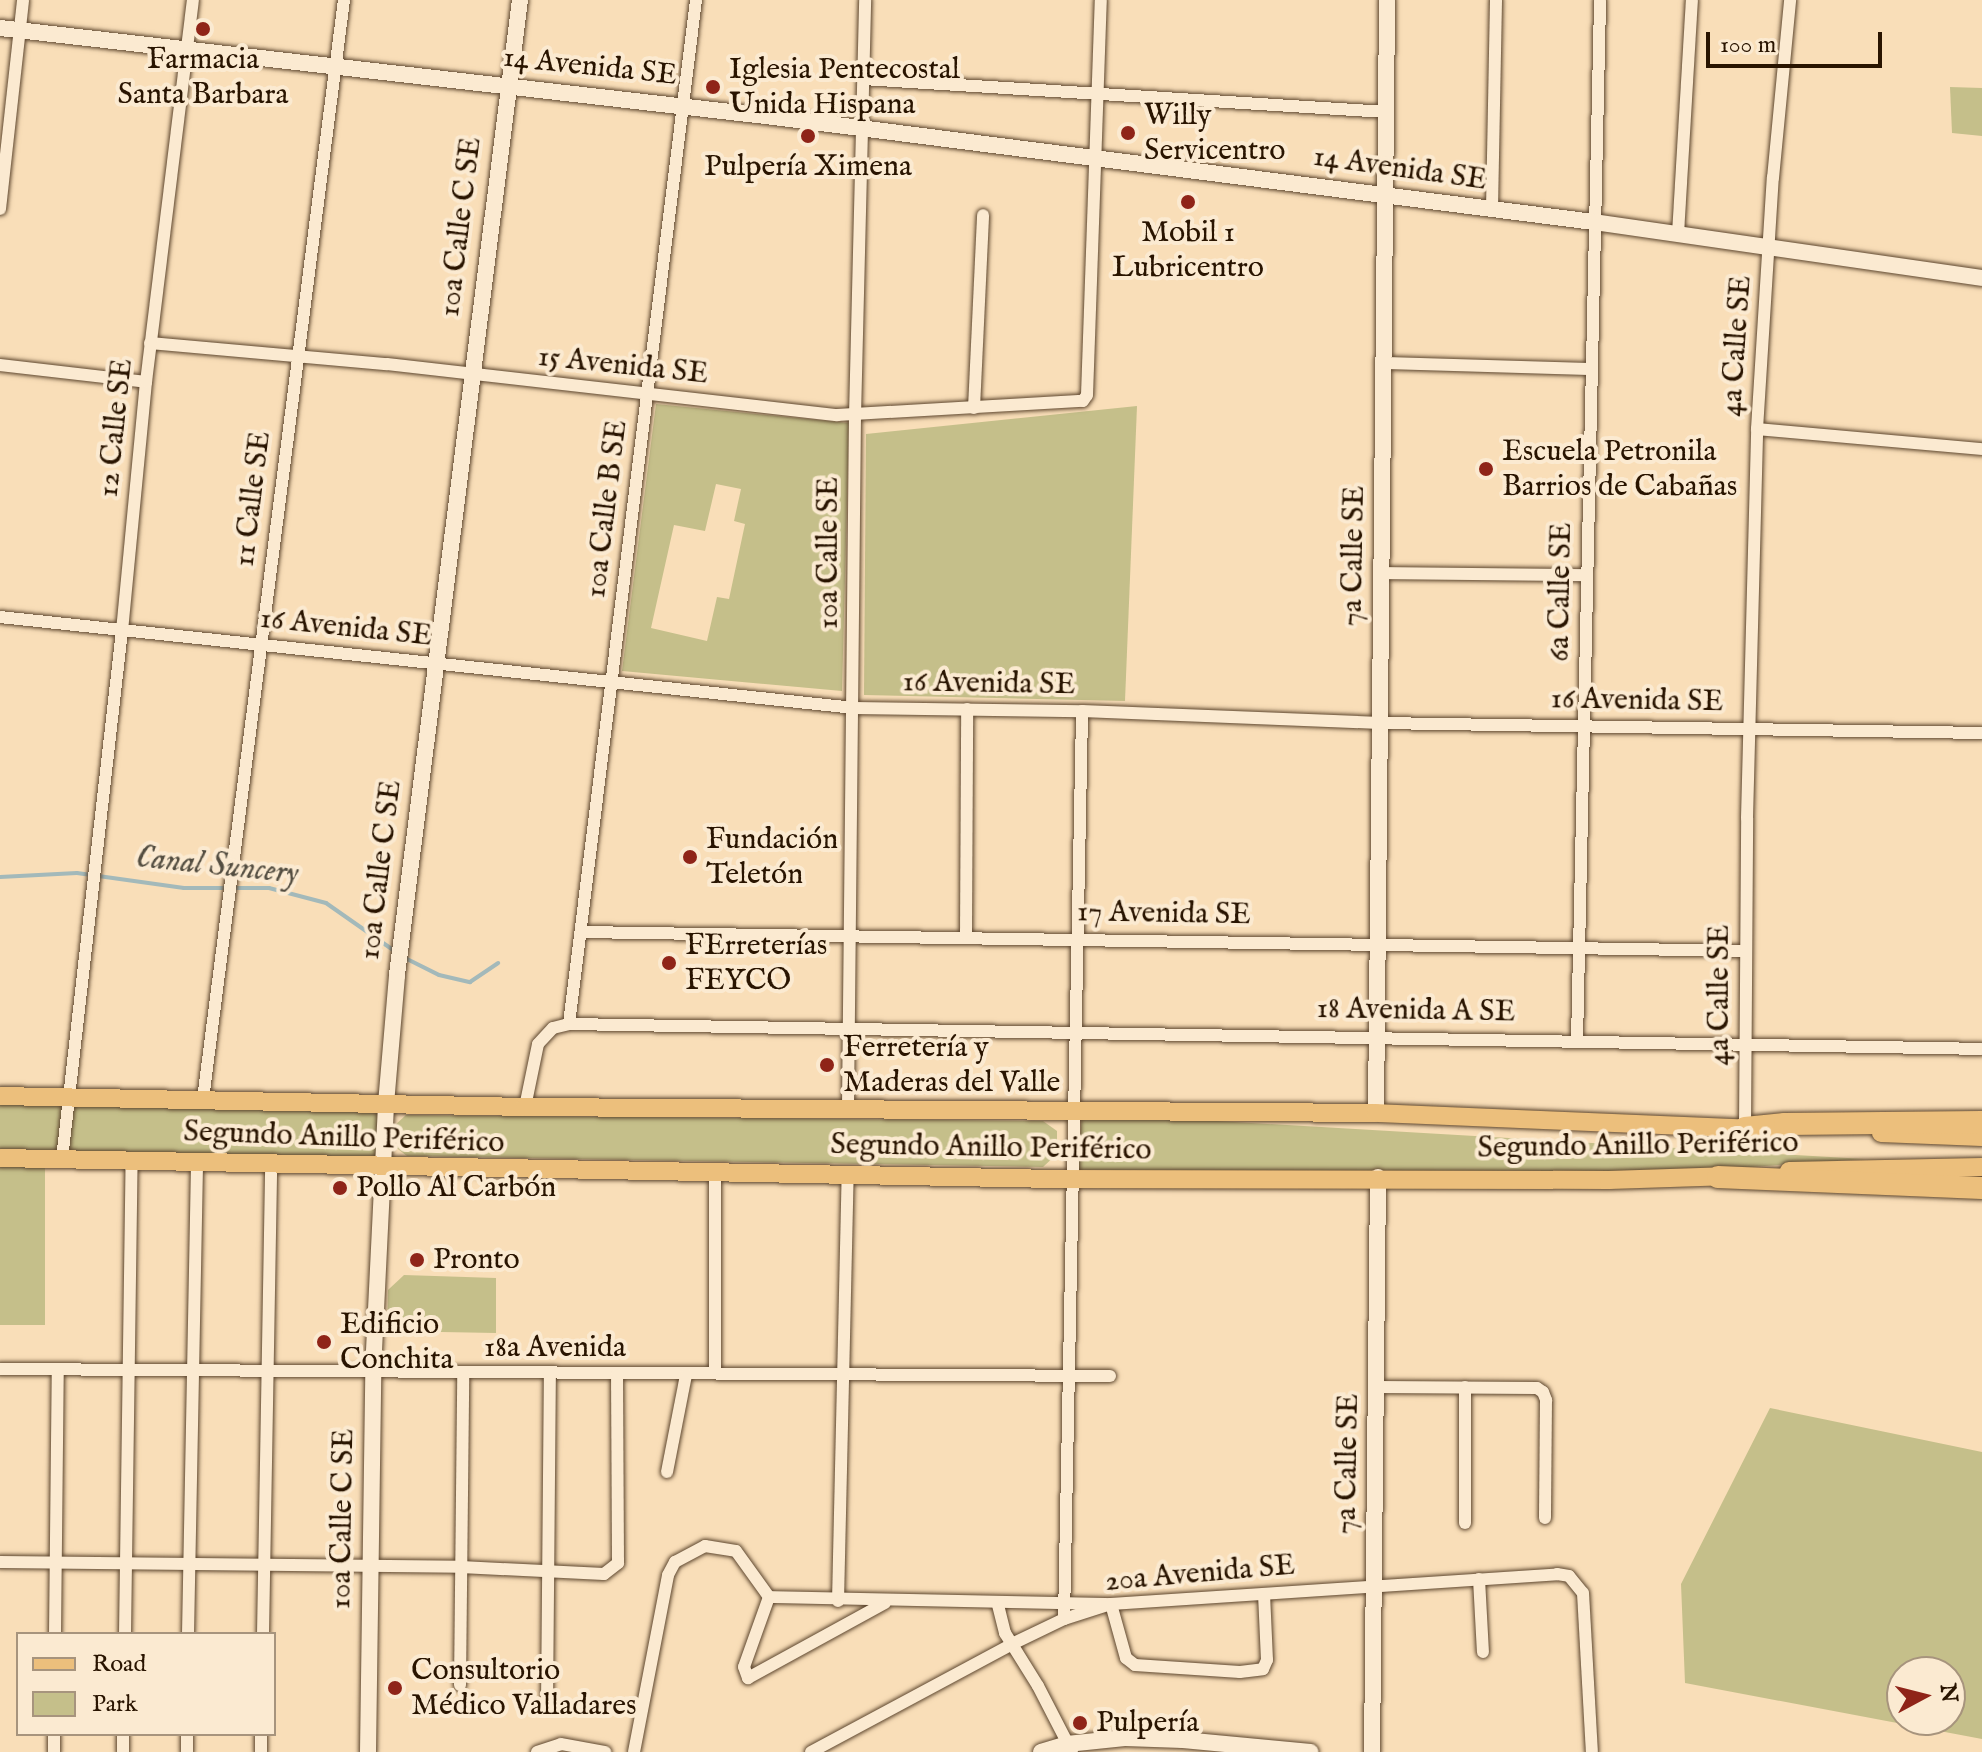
<!DOCTYPE html>
<meta charset="utf-8">
<style>
body{margin:0}
#map{position:relative;width:1982px;height:1752px;overflow:hidden;background:#f9deb8;font-family:"IM FELL English",serif}
div>[style]{position:absolute}
[style*='--x']{left:calc(var(--x)*1px);top:calc(var(--y)*1px);width:calc(var(--w)*1px);rotate:calc(var(--a)*1deg)}
.green>*{inset:0;background:#c5bf8a;transform-origin:0 0}
.stream>*{height:4px;margin:-2px;padding:0 2px;transform-origin:2px;border-radius:2px;background:#a3b9ba}
.roads{filter:drop-shadow(0 0 2px #5d462e) drop-shadow(0 0 2px #5d462e)}
.street>*{height:12px;margin:-6px;padding:0 6px;transform-origin:6px;border-radius:6px;background:#fbead1}
.secondary>*{height:16px;margin:-8px;padding:0 8px;transform-origin:8px;border-radius:8px;background:#fbead1}
.primary>*{height:18px;margin:-9px;padding:0 9px;transform-origin:9px;border-radius:9px;background:#ecbf7c}
.highway>*{height:22px;margin:-11px;padding:0 11px;transform-origin:11px;border-radius:11px;background:#ecbf7c}
.dots>*{width:22px;height:22px;translate:-50% -50%;box-sizing:border-box;border:4px solid #fbead1;border-radius:50%}
span{translate:-50% -50%;white-space:nowrap;text-align:center;line-height:1.15;-webkit-text-stroke:8px #fbead1;paint-order:stroke}
.poi-label{font-size:30px;color:#291400}
.left{translate:0 -50%;text-align:left}
.street-label{font-size:30px;color:#291400}
.water-label{font-size:32px;color:#544e41;font-style:italic}
.legend{position:absolute;left:16px;top:1632px;width:260px;height:104px;box-sizing:border-box;background:#fbead1;border:2px solid #a7947d;margin:0;padding:10px 14px;list-style:none;font-size:24px;color:#291400}
.legend li{display:flex;align-items:center;gap:16px;height:40px}
.legend b{width:40px;border:2px solid #a7947d}
.north{position:absolute;left:1886px;top:1656px;width:80px;height:80px;box-sizing:border-box;background:#fbead1;border:2px solid #a7947d;border-radius:50%;rotate:83deg;font-size:22px;font-weight:700;line-height:32px;text-align:center;color:#291400}
.north::after{content:'';display:block;margin:auto;width:28px;height:36px;background:#8f2418;clip-path:polygon(50% 0,100% 100%,50% 72%,0 100%)}
.scale{position:absolute;left:1706px;top:32px;width:176px;height:36px;box-sizing:border-box;border:4px solid #291400;border-top:0;padding-left:10px;font-size:24px;line-height:28px;white-space:nowrap;color:#291400;-webkit-text-stroke:6px #fbead1;paint-order:stroke}
</style>
<div id="map">
<div class="green">
<div style="clip-path:polygon(1950px 87px,1982px 88px,1982px 136px,1952px 133px)"></div>
<div style="clip-path:polygon(evenodd,656px 404px,849px 423px,842px 691px,622px 671px,656px 404px,716px 484px,741px 489px,734px 521px,745px 524px,729px 599px,717px 597px,707px 641px,651px 628px,674px 525px,705px 531px,716px 484px)"></div>
<div style="clip-path:polygon(1137px 406px,1125px 701px,864px 695px,866px 434px)"></div>
<div style="left:0;top:1098px;width:64px;height:59px"></div>
<div style="left:68px;top:1098px;width:311px;height:60px;rotate:1deg"></div>
<div style="clip-path:polygon(1082px 1113px,1865px 1159px,1594px 1178px,1078px 1172px)"></div>
<div style="clip-path:polygon(406px 1115px,1043px 1121px,1057px 1131px,1057px 1154px,1043px 1167px,407px 1156px,394px 1146px,394px 1126px)"></div>
<div style="left:0;top:1162px;width:45px;height:163px"></div>
<div style="clip-path:polygon(404px 1275px,496px 1278px,496px 1333px,387px 1331px,388px 1290px)"></div>
<div style="clip-path:polygon(evenodd,1770px 1408px,1982px 1452px,1982px 1739px,1685px 1683px,1681px 1584px,1770px 1408px,1902px 1672px,1950px 1672px,1950px 1720px,1902px 1720px,1902px 1672px)"></div>
</div>
<div class="stream">
<div style="--x:0;--y:877;--w:77;--a:-3"></div>
<div style="--x:77;--y:873;--w:108;--a:8"></div>
<div style="--x:184;--y:888;--w:85;--a:0"></div>
<div style="--x:269;--y:888;--w:59;--a:14.7"></div>
<div style="--x:326;--y:903;--w:85;--a:35"></div>
<div style="--x:403;--y:957;--w:40;--a:26.6"></div>
<div style="--x:439;--y:975;--w:32;--a:13"></div>
<div style="--x:470;--y:982;--w:34;--a:-34"></div>
</div>
<div class="roads">
<div class="street">
<div style="--x:863;--y:79;--w:524;--a:3.61"></div>
<div style="--x:0;--y:209;--w:210;--a:-83.7"></div>
<div style="--x:1492;--y:209;--w:209;--a:-88.9"></div>
<div style="--x:1678;--y:234;--w:234;--a:-86.6"></div>
<div style="--x:150;--y:343;--w:238;--a:5.1"></div>
<div style="--x:387;--y:364;--w:453;--a:6.5"></div>
<div style="--x:837;--y:415;--w:246;--a:-3.3"></div>
<div style="--x:1083;--y:401;--w:7;--a:-56"></div>
<div style="--x:1087;--y:395;--w:395;--a:-88"></div>
<div style="--x:1384;--y:363;--w:207;--a:1.7"></div>
<div style="--x:0;--y:365;--w:147;--a:6.6"></div>
<div style="--x:974;--y:408;--w:193;--a:-87.3"></div>
<div style="--x:1757;--y:429;--w:226;--a:5.1"></div>
<div style="--x:1382;--y:573;--w:205;--a:0.6"></div>
<div style="--x:0;--y:617;--w:859;--a:6.08"></div>
<div style="--x:854;--y:708;--w:228;--a:0.8"></div>
<div style="--x:1082;--y:711;--w:298;--a:2.3"></div>
<div style="--x:1380;--y:723;--w:602;--a:0.95"></div>
<div style="--x:581;--y:932;--w:1165;--a:0.93"></div>
<div style="--x:966;--y:935;--w:226;--a:-89.7"></div>
<div style="--x:569;--y:1024;--w:1032;--a:-82.93"></div>
<div style="--x:1577;--y:1041;--w:1041;--a:-88.73"></div>
<div style="--x:203;--y:1099;--w:1108;--a:-82.69"></div>
<div style="--x:525;--y:1107;--w:64;--a:-78.3"></div>
<div style="--x:538;--y:1044;--w:22;--a:-47"></div>
<div style="--x:553;--y:1028;--w:16;--a:-14"></div>
<div style="--x:569;--y:1024;--w:1413;--a:1.01"></div>
<div style="--x:848;--y:1107;--w:691;--a:-89.42"></div>
<div style="--x:855;--y:416;--w:416;--a:-88.6"></div>
<div style="--x:1745;--y:1128;--w:310;--a:-89.6"></div>
<div style="--x:1747;--y:818;--w:389;--a:-88.5"></div>
<div style="--x:1757;--y:429;--w:252;--a:-86.4"></div>
<div style="--x:1773;--y:178;--w:179;--a:-84.5"></div>
<div style="--x:62;--y:1159;--w:531;--a:-83.52"></div>
<div style="--x:122;--y:631;--w:250;--a:-84.5"></div>
<div style="--x:146;--y:382;--w:385;--a:-83"></div>
<div style="--x:0;--y:1369;--w:1110;--a:0.36"></div>
<div style="--x:715;--y:1373;--w:200;--a:-90"></div>
<div style="--x:1377;--y:1387;--w:160;--a:0.4"></div>
<div style="--x:1537;--y:1388;--w:7;--a:34"></div>
<div style="--x:1543;--y:1392;--w:9;--a:69"></div>
<div style="--x:1546;--y:1400;--w:118;--a:90.5"></div>
<div style="--x:667;--y:1472;--w:99;--a:-78.9"></div>
<div style="--x:1465;--y:1523;--w:136;--a:-90"></div>
<div style="--x:0;--y:1562;--w:461;--a:0.6"></div>
<div style="--x:461;--y:1567;--w:143;--a:2.8"></div>
<div style="--x:604;--y:1574;--w:18;--a:-38"></div>
<div style="--x:618;--y:1563;--w:188;--a:-90.3"></div>
<div style="--x:1479;--y:1579;--w:73;--a:86.9"></div>
<div style="--x:769;--y:1597;--w:342;--a:1.2"></div>
<div style="--x:1111;--y:1604;--w:56;--a:74.5"></div>
<div style="--x:1126;--y:1658;--w:11;--a:38"></div>
<div style="--x:1135;--y:1665;--w:105;--a:3.8"></div>
<div style="--x:1240;--y:1672;--w:23;--a:-7"></div>
<div style="--x:1263;--y:1669;--w:10;--a:-66"></div>
<div style="--x:1267;--y:1660;--w:66;--a:-92.6"></div>
<div style="--x:769;--y:1597;--w:74;--a:109.7"></div>
<div style="--x:744;--y:1667;--w:12;--a:70"></div>
<div style="--x:748;--y:1678;--w:156;--a:-28.7"></div>
<div style="--x:838;--y:1601;--w:426;--a:-88.7"></div>
<div style="--x:998;--y:1605;--w:29;--a:76"></div>
<div style="--x:1005;--y:1633;--w:62;--a:58.1"></div>
<div style="--x:1038;--y:1686;--w:74;--a:62.7"></div>
<div style="--x:1064;--y:1619;--w:908;--a:-88.86"></div>
<div style="--x:55;--y:1634;--w:265;--a:-89.4"></div>
<div style="--x:125;--y:1634;--w:474;--a:-89.2"></div>
<div style="--x:188;--y:1634;--w:472;--a:-88.9"></div>
<div style="--x:263;--y:1634;--w:470;--a:-89"></div>
<div style="--x:460;--y:1685;--w:311;--a:-89.4"></div>
<div style="--x:547;--y:1705;--w:331;--a:-89.5"></div>
<div style="--x:54;--y:1752;--w:18;--a:-90"></div>
<div style="--x:123;--y:1752;--w:18;--a:-90"></div>
<div style="--x:187;--y:1752;--w:18;--a:-90"></div>
<div style="--x:261;--y:1752;--w:18;--a:-90"></div>
<div style="--x:537;--y:1752;--w:25;--a:-18"></div>
<div style="--x:561;--y:1744;--w:45;--a:10.3"></div>
<div style="--x:634;--y:1752;--w:180;--a:-79.1"></div>
<div style="--x:668;--y:1575;--w:15;--a:-62"></div>
<div style="--x:675;--y:1562;--w:34;--a:-28"></div>
<div style="--x:705;--y:1546;--w:31;--a:9"></div>
<div style="--x:736;--y:1551;--w:57;--a:54.3"></div>
<div style="--x:811;--y:1752;--w:228;--a:-28.2"></div>
<div style="--x:1012;--y:1644;--w:58;--a:-25.7"></div>
<div style="--x:1064;--y:1619;--w:49;--a:-17.7"></div>
<div style="--x:1111;--y:1604;--w:447;--a:-3.8"></div>
<div style="--x:1557;--y:1574;--w:12;--a:9"></div>
<div style="--x:1569;--y:1576;--w:22;--a:51"></div>
<div style="--x:1583;--y:1593;--w:159;--a:86.8"></div>
</div>
<div class="secondary">
<div style="--x:0;--y:28;--w:779;--a:6.56"></div>
<div style="--x:774;--y:117;--w:827;--a:7.3"></div>
<div style="--x:1594;--y:222;--w:392;--a:8.2"></div>
<div style="--x:1376;--y:1113;--w:1113;--a:-89.43"></div>
<div style="--x:368;--y:1752;--w:381;--a:-89.2"></div>
<div style="--x:373;--y:1371;--w:267;--a:-87.2"></div>
<div style="--x:386;--y:1104;--w:129;--a:-85.1"></div>
<div style="--x:397;--y:975;--w:983;--a:-82.81"></div>
<div style="--x:1041;--y:1752;--w:27;--a:-17"></div>
<div style="--x:1067;--y:1744;--w:58;--a:-5.9"></div>
<div style="--x:1125;--y:1738;--w:58;--a:2"></div>
<div style="--x:1183;--y:1740;--w:128;--a:5.4"></div>
<div style="--x:1372;--y:1752;--w:575;--a:-89.4"></div>
</div>
<div class="primary">
<div style="--x:0;--y:1096;--w:525;--a:1.2"></div>
<div style="--x:525;--y:1107;--w:851;--a:0.4"></div>
<div style="--x:1376;--y:1113;--w:383;--a:2.4"></div>
<div style="--x:1881;--y:1133;--w:101;--a:2.3"></div>
<div style="--x:0;--y:1158;--w:1052;--a:1.14"></div>
<div style="--x:1052;--y:1179;--w:557;--a:0.1"></div>
<div style="--x:1609;--y:1180;--w:122;--a:-1.9"></div>
<div style="--x:1789;--y:1171;--w:193;--a:-1.2"></div>
</div>
<div class="highway">
<div style="--x:1745;--y:1128;--w:40;--a:-5.7"></div>
<div style="--x:1785;--y:1124;--w:197;--a:-0.6"></div>
<div style="--x:1718;--y:1177;--w:264;--a:2.4"></div>
</div>
</div>
<div class="dots">
<div style="left:203px;top:29px;background:#8f2418"></div>
<div style="left:713px;top:87px;background:#8f2418"></div>
<div style="left:1128px;top:133px;background:#8f2418"></div>
<div style="left:808px;top:136px;background:#8f2418"></div>
<div style="left:1188px;top:202px;background:#8f2418"></div>
<div style="left:1486px;top:469px;background:#8f2418"></div>
<div style="left:690px;top:857px;background:#8f2418"></div>
<div style="left:669px;top:963px;background:#8f2418"></div>
<div style="left:827px;top:1065px;background:#8f2418"></div>
<div style="left:340px;top:1188px;background:#8f2418"></div>
<div style="left:417px;top:1260px;background:#8f2418"></div>
<div style="left:324px;top:1342px;background:#8f2418"></div>
<div style="left:395px;top:1688px;background:#8f2418"></div>
<div style="left:1080px;top:1723px;background:#8f2418"></div>
</div>
<div class="poi-label">
<span style="left:203px;top:77px">Farmacia<br>Santa Barbara</span>
<span class="left" style="left:729px;top:87px">Iglesia Pentecostal<br>Unida Hispana</span>
<span class="left" style="left:1144px;top:133px">Willy<br>Servicentro</span>
<span style="left:808px;top:167px">Pulpería Ximena</span>
<span style="left:1188px;top:250px">Mobil 1<br>Lubricentro</span>
<span class="left" style="left:1502px;top:469px">Escuela Petronila<br>Barrios de Cabañas</span>
<span class="left" style="left:706px;top:857px">Fundación<br>Teletón</span>
<span class="left" style="left:685px;top:963px">FErreterías<br>FEYCO</span>
<span class="left" style="left:843px;top:1065px">Ferretería y<br>Maderas del Valle</span>
<span class="left" style="left:356px;top:1188px">Pollo Al Carbón</span>
<span class="left" style="left:433px;top:1260px">Pronto</span>
<span class="left" style="left:340px;top:1342px">Edificio<br>Conchita</span>
<span class="left" style="left:411px;top:1688px">Consultorio<br>Médico Valladares</span>
<span class="left" style="left:1096px;top:1723px">Pulpería</span>
</div>
<div class="street-label">
<span style="left:590px;top:67px;rotate:6deg">14 Avenida SE</span>
<span style="left:1400px;top:169px;rotate:8deg">14 Avenida SE</span>
<span style="left:461px;top:227px;rotate:-83deg">10a Calle C SE</span>
<span style="left:1737px;top:346px;rotate:-86deg">4a Calle SE</span>
<span style="left:623px;top:366px;rotate:6deg">15 Avenida SE</span>
<span style="left:116px;top:428px;rotate:-84deg">12 Calle SE</span>
<span style="left:253px;top:499px;rotate:-83deg">11 Calle SE</span>
<span style="left:607px;top:509px;rotate:-83deg">10a Calle B SE</span>
<span style="left:829px;top:553px;rotate:-90deg">10a Calle SE</span>
<span style="left:1354px;top:556px;rotate:-89deg">7a Calle SE</span>
<span style="left:1561px;top:592px;rotate:-89deg">6a Calle SE</span>
<span style="left:346px;top:628px;rotate:6deg">16 Avenida SE</span>
<span style="left:989px;top:684px;rotate:1deg">16 Avenida SE</span>
<span style="left:1637px;top:701px;rotate:1deg">16 Avenida SE</span>
<span style="left:381px;top:870px;rotate:-83deg">10a Calle C SE</span>
<span style="left:1164px;top:914px;rotate:1deg">17 Avenida SE</span>
<span style="left:1720px;top:995px;rotate:-90deg">4a Calle SE</span>
<span style="left:1416px;top:1011px;rotate:1deg">18 Avenida A SE</span>
<span style="left:344px;top:1138px;rotate:2deg">Segundo Anillo Periférico</span>
<span style="left:1638px;top:1146px;rotate:-1deg">Segundo Anillo Periférico</span>
<span style="left:991px;top:1148px;rotate:1deg">Segundo Anillo Periférico</span>
<span style="left:555px;top:1348px">18a Avenida</span>
<span style="left:1348px;top:1464px;rotate:-89deg">7a Calle SE</span>
<span style="left:343px;top:1519px;rotate:-89deg">10a Calle C SE</span>
<span style="left:1200px;top:1574px;rotate:-5deg">20a Avenida SE</span>
</div>
<div class="water-label">
<span style="left:217px;top:867px;rotate:6deg">Canal Suncery</span>
</div>
<ul class="legend">
<li><b style="height:10px;background:#ecbf7c"></b>Road</li>
<li><b style="height:22px;background:#c5bf8a"></b>Park</li>
</ul>
<div class="north">N</div>
<div class="scale">100 m</div>
</div>
